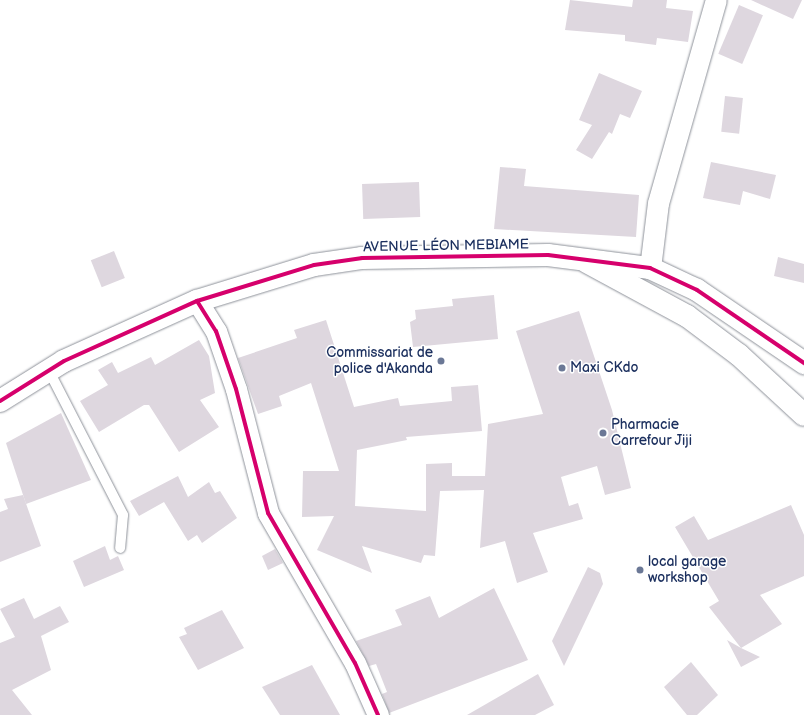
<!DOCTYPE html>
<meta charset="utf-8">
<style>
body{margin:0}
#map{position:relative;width:804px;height:715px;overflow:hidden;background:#fff;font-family:"Balsamiq Sans",sans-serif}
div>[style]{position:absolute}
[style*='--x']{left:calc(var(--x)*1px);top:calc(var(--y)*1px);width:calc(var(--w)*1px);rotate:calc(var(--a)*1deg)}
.building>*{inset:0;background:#ded7df;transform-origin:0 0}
.roads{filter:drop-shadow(0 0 1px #8e929a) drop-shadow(0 0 1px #8e929a)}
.service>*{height:10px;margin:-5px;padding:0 5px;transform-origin:5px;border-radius:5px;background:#fff}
.minor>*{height:21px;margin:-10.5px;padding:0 10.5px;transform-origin:10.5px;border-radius:10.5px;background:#fff}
.tertiary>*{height:22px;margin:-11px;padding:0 11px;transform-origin:11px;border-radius:11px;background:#fff}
.cycleway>*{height:4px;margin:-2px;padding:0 2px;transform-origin:2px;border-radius:2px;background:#d6006c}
.dots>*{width:11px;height:11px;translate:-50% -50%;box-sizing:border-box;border:2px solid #fff;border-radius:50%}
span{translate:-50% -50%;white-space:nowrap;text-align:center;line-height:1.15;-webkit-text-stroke:3px #fff;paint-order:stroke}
.street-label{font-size:14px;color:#1b2f5e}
.poi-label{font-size:14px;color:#1b2f5e}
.right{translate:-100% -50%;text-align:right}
.left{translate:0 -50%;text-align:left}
</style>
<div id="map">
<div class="building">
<div style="clip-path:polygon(570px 0,632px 7px,633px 0,667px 0,666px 8px,693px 11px,688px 42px,657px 38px,656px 45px,625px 41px,625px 35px,565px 30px)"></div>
<div style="clip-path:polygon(751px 0,802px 0,793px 19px)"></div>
<div style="left:739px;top:5px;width:26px;height:53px;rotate:23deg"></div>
<div style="clip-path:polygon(599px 73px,642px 91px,630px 118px,620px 114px,612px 134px,609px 132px,592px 159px,576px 150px,592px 125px,579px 120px)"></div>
<div style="left:725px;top:96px;width:18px;height:36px;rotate:6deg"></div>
<div style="clip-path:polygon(711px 162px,776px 175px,770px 199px,743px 191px,740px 205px,703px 198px)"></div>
<div style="clip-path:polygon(500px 167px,526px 169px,524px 186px,639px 195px,636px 237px,494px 229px)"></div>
<div style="left:419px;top:182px;width:35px;height:57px;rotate:88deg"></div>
<div style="left:114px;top:251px;width:29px;height:25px;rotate:68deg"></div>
<div style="clip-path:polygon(778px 257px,804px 264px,804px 283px,774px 276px)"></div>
<div style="clip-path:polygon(494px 295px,498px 339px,413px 347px,410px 322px,416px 319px,415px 310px,453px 306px,452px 299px)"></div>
<div style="clip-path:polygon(579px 311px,612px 410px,631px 488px,605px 495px,597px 466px,561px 477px,569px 506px,578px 503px,583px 519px,533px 533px,548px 572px,517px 583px,505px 541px,480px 548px,484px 490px,440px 491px,435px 556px,424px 555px,421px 563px,362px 546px,372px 573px,317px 550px,334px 516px,302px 517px,303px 471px,339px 471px,311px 383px,279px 396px,282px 406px,258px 414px,238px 358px,297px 338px,294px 330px,326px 320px,354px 407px,398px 398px,400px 406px,452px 401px,451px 387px,478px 385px,482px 431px,406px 437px,407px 440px,357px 450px,355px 506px,426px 511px,426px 464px,452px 463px,452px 476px,485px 476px,488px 424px,543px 414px,516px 331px)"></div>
<div style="clip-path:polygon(199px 340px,209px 356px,215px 393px,200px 400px,219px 427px,179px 452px,149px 405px,144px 405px,99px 432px,80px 401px,108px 385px,98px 370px,112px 362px,118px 373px,151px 357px,155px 365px)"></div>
<div style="clip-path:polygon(61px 413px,91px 480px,26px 504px,6px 443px)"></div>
<div style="clip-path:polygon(178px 476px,188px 497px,209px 482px,215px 493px,220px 491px,237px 518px,202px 543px,197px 535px,188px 541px,164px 502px,139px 516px,130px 501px)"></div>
<div style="clip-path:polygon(23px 495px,41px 546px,0 562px,0 512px,8px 509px,4px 499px)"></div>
<div style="clip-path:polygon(791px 505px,804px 535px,804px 576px,760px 595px,782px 624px,741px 648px,709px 607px,719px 601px,675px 527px,694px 516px,708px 540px)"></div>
<div style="clip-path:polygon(105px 546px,110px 560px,118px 556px,124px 570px,84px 587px,73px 561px)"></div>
<div style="clip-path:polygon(275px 549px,283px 563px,268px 570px,262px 556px)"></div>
<div style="clip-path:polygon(588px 567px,600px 573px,603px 584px,564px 666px,552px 641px)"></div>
<div style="clip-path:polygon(494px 588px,528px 660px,389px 713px,382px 694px,387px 692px,376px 664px,369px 666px,356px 641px,402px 625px,395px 610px,430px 596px,439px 618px)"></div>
<div style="clip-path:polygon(24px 598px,34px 619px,60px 606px,69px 622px,41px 636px,51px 670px,12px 690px,32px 715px,0 715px,0 643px,15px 637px,0 609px)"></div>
<div style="clip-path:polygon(222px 610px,244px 648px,198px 670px,179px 637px,187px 634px,184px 628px)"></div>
<div style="clip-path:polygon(727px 640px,741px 648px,760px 657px,741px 667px)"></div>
<div style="clip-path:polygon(691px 662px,718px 695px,697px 715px,687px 715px,664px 687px)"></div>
<div style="clip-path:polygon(312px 665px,340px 715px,280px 715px,262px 687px)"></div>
<div style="clip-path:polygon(538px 674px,554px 705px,535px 715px,467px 715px)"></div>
</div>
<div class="roads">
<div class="service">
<div style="--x:49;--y:371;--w:162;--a:62.8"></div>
<div style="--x:123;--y:515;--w:33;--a:95"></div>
</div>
<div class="minor">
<div style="--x:650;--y:268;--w:65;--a:-83"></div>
<div style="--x:658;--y:203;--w:211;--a:-74.1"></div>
<div style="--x:197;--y:301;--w:36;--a:58"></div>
<div style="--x:216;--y:331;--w:61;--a:71"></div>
<div style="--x:236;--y:389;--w:128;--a:75.5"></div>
<div style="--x:268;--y:513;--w:173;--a:59.9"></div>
<div style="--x:355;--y:663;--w:57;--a:66.1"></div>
</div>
<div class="tertiary">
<div style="--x:587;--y:262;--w:114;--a:28.4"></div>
<div style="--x:687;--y:316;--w:65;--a:36.9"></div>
<div style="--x:739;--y:355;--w:88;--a:42.7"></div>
<div style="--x:0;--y:401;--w:75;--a:-32"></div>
<div style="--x:64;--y:361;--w:146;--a:-24.3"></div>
<div style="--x:197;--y:301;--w:122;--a:-17.1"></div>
<div style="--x:314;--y:265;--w:49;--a:-8.3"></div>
<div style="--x:362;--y:258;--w:186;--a:-0.9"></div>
<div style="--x:548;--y:255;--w:103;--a:7.3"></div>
<div style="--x:650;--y:268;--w:52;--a:25.1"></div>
<div style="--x:697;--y:290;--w:130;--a:34.3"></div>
</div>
</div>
<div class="cycleway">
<div style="--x:197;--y:301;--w:36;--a:58"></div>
<div style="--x:216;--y:331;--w:61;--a:71"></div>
<div style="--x:236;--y:389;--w:128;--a:75.5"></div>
<div style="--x:268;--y:513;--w:173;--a:59.9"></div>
<div style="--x:355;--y:663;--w:57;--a:66.1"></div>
<div style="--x:0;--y:401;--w:75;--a:-32"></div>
<div style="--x:64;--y:361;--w:146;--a:-24.3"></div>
<div style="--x:197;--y:301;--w:122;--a:-17.1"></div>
<div style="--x:314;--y:265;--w:49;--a:-8.3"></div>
<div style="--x:362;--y:258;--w:186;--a:-0.9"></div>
<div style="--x:548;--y:255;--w:103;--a:7.3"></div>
<div style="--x:650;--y:268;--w:52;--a:25.1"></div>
<div style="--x:697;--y:290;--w:130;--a:34.3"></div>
</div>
<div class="dots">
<div style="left:441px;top:361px;background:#6b7896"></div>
<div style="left:562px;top:368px;background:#6b7896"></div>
<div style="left:603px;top:433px;background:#6b7896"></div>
<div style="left:640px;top:570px;background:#6b7896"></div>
</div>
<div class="street-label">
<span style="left:446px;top:246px;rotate:-1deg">AVENUE LÉON MEBIAME</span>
</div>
<div class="poi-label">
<span class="right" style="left:433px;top:361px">Commissariat de<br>police d'Akanda</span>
<span class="left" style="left:570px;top:368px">Maxi CKdo</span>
<span class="left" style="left:611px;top:433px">Pharmacie<br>Carrefour Jiji</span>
<span class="left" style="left:648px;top:570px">local garage<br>workshop</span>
</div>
</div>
